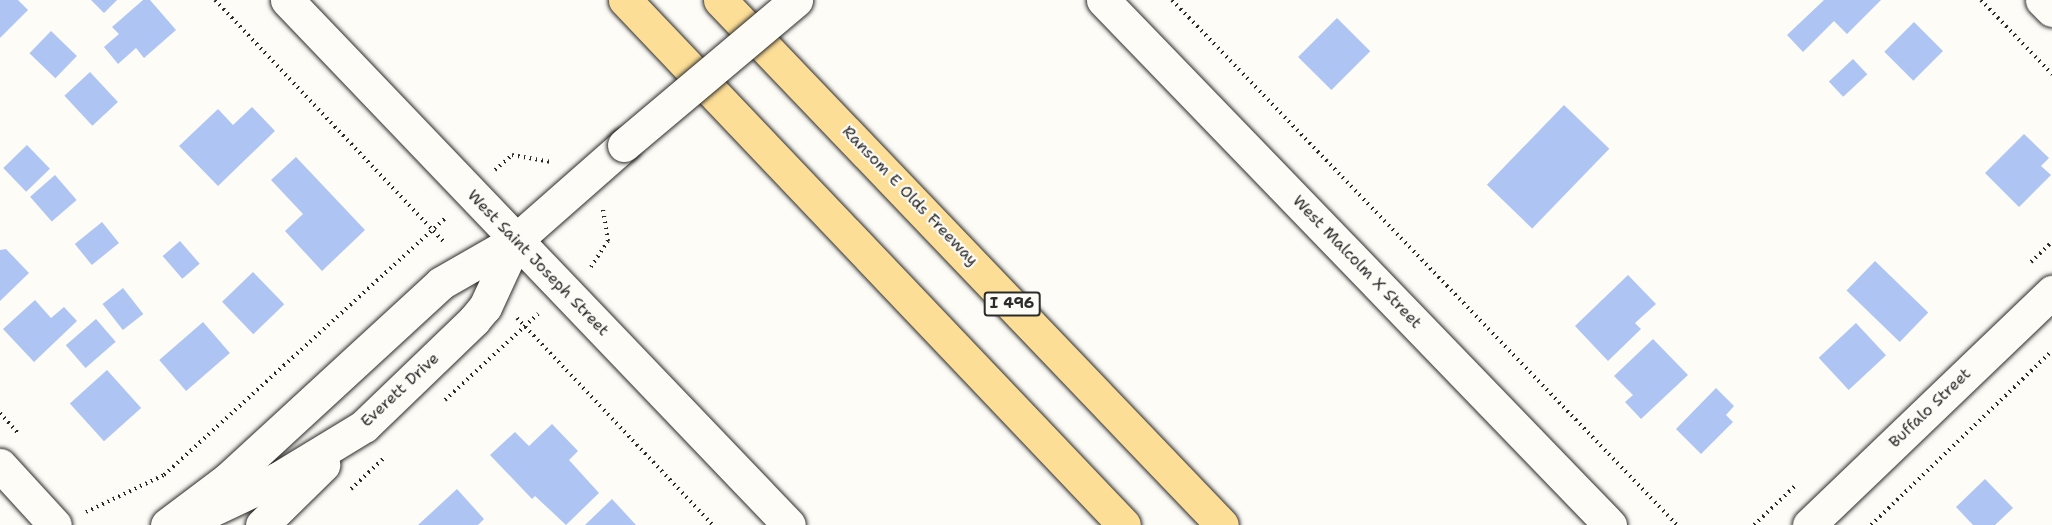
<!DOCTYPE html>
<style>
body{margin:0}
#map{position:relative;width:2052px;height:525px;overflow:hidden;background:#fdfcf7;font-family:"Shantell Sans",sans-serif}
div>[style]{position:absolute}
[style*='--x']{left:calc(var(--x)*1px);top:calc(var(--y)*1px);width:calc(var(--w)*1px);rotate:calc(var(--a)*1deg)}
.building>*{inset:0;background:#aec5f3;transform-origin:0 0}
.path>*{height:4px;margin-top:-2px;transform-origin:0;background:repeating-linear-gradient(90deg,#2b2b2b 0 1.5px,transparent 0 6px)}
.roads{filter:drop-shadow(0 0 2px #2b2b2b) drop-shadow(0 0 2px #2b2b2b)}
.street>*{height:33px;margin:-16.5px;padding:0 16.5px;transform-origin:16.5px;border-radius:16.5px;background:#fdfcf7}
.secondary>*{height:33px;margin:-16.5px;padding:0 16.5px;transform-origin:16.5px;border-radius:16.5px;background:#fdfcf7}
.highway>*{height:33px;margin:-16.5px;padding:0 16.5px;transform-origin:16.5px;border-radius:16.5px;background:#fdde96}
.bridges{filter:drop-shadow(0 0 2px #2b2b2b) drop-shadow(0 0 2px #2b2b2b)}
.street-bridge>*{height:33px;margin:-16.5px;padding:0 16.5px;transform-origin:16.5px;border-radius:16.5px;background:#fdfcf7}
span{translate:-50% -50%;white-space:nowrap;text-align:center;line-height:1.15;-webkit-text-stroke:4.5px #fdfcf7;paint-order:stroke}
.shield-label span{padding:2px 4px;background:#fdfcf7;border:2px solid;border-radius:4px;-webkit-text-stroke-width:0}
.shield-label{font-size:15px;color:#2b2b2b;font-weight:700}
.street-label{font-size:16px;color:#2b2b2b}
</style>
<div id="map">
<div class="building">
<div style="clip-path:polygon(0 0,18px 0,28px 10px,0 38px)"></div>
<div style="clip-path:polygon(91px 0,117px 0,104px 13px)"></div>
<div style="clip-path:polygon(143px 0,150px 0,176px 30px,144px 58px,136px 48px,118px 64px,104px 47px,119px 34px,112px 27px)"></div>
<div style="clip-path:polygon(1824px 0,1881px 0,1847px 34px,1834px 21px,1803px 52px,1787px 35px)"></div>
<div style="left:1337px;top:18px;width:47px;height:55px;rotate:45deg"></div>
<div style="left:1914px;top:22px;width:41px;height:42px;rotate:45deg"></div>
<div style="left:51px;top:31px;width:36px;height:31px;rotate:44deg"></div>
<div style="left:1853px;top:59px;width:21px;height:33px;rotate:47deg"></div>
<div style="left:90px;top:72px;width:41px;height:35px;rotate:47deg"></div>
<div style="left:1564px;top:105px;width:63px;height:111px;rotate:44deg"></div>
<div style="clip-path:polygon(252px 107px,275px 131px,218px 186px,179px 146px,218px 109px,233px 125px)"></div>
<div style="clip-path:polygon(2024px 134px,2049px 158px,2041px 166px,2051px 175px,2019px 207px,1985px 173px)"></div>
<div style="left:27px;top:145px;width:33px;height:33px;rotate:46deg"></div>
<div style="clip-path:polygon(296px 157px,365px 230px,322px 271px,285px 231px,303px 214px,271px 180px)"></div>
<div style="left:55px;top:175px;width:33px;height:33px;rotate:49deg"></div>
<div style="left:102px;top:222px;width:27px;height:35px;rotate:51deg"></div>
<div style="left:180px;top:241px;width:30px;height:23px;rotate:49deg"></div>
<div style="clip-path:polygon(6px 249px,29px 273px,0 301px,0 250px)"></div>
<div style="left:1875px;top:261px;width:74px;height:41px;rotate:44deg"></div>
<div style="left:253px;top:272px;width:45px;height:43px;rotate:46deg"></div>
<div style="clip-path:polygon(1628px 275px,1656px 304px,1635px 323px,1641px 329px,1608px 361px,1575px 326px)"></div>
<div style="left:123px;top:288px;width:33px;height:26px;rotate:52deg"></div>
<div style="clip-path:polygon(35px 300px,51px 318px,64px 307px,77px 321px,34px 362px,3px 329px)"></div>
<div style="left:96px;top:319px;width:30px;height:40px;rotate:49deg"></div>
<div style="left:203px;top:322px;width:41px;height:58px;rotate:49deg"></div>
<div style="left:1856px;top:323px;width:44px;height:51px;rotate:47deg"></div>
<div style="clip-path:polygon(1653px 339px,1688px 375px,1641px 419px,1625px 402px,1633px 395px,1614px 376px)"></div>
<div style="left:107px;top:370px;width:51px;height:50px;rotate:48deg"></div>
<div style="clip-path:polygon(1716px 388px,1734px 406px,1726px 415px,1733px 422px,1701px 454px,1676px 429px)"></div>
<div style="clip-path:polygon(552px 424px,578px 451px,569px 460px,599px 493px,566px 525px,535px 496px,532px 499px,490px 455px,515px 432px,529px 446px)"></div>
<div style="clip-path:polygon(1985px 479px,2013px 508px,1995px 525px,1973px 525px,1956px 507px)"></div>
<div style="clip-path:polygon(457px 489px,484px 519px,478px 525px,418px 525px)"></div>
<div style="clip-path:polygon(612px 499px,636px 525px,585px 525px)"></div>
</div>
<div class="path">
<div style="--x:215;--y:0;--w:332;--a:46.6"></div>
<div style="--x:1172;--y:0;--w:728;--a:46.11"></div>
<div style="--x:1981;--y:0;--w:103;--a:46.2"></div>
<div style="--x:495;--y:170;--w:23;--a:-41"></div>
<div style="--x:512;--y:155;--w:40;--a:10"></div>
<div style="--x:2031;--y:262;--w:29;--a:-44"></div>
<div style="--x:591;--y:267;--w:31;--a:-57"></div>
<div style="--x:608;--y:241;--w:33;--a:-99"></div>
<div style="--x:517;--y:318;--w:285;--a:46.6"></div>
<div style="--x:445;--y:400;--w:127;--a:-42.8"></div>
<div style="--x:0;--y:413;--w:28;--a:48"></div>
<div style="--x:351;--y:489;--w:47;--a:-43.3"></div>
<div style="--x:86;--y:512;--w:86;--a:-25.4"></div>
<div style="--x:164;--y:475;--w:383;--a:-42.4"></div>
<div style="--x:1754;--y:525;--w:59;--a:-43.6"></div>
<div style="--x:1871;--y:525;--w:251;--a:-43.9"></div>
</div>
<div class="roads">
<div class="street">
<div style="--x:2042;--y:0;--w:14;--a:45"></div>
<div style="--x:0;--y:465;--w:81;--a:47.5"></div>
<div style="--x:205;--y:513;--w:80;--a:-25.3"></div>
<div style="--x:277;--y:479;--w:102;--a:-31.3"></div>
<div style="--x:364;--y:426;--w:153;--a:-43.9"></div>
<div style="--x:474;--y:320;--w:17;--a:-50"></div>
<div style="--x:485;--y:307;--w:74;--a:-65.2"></div>
<div style="--x:167;--y:525;--w:76;--a:-37"></div>
<div style="--x:228;--y:479;--w:289;--a:-42.6"></div>
<div style="--x:441;--y:283;--w:86;--a:-29.8"></div>
<div style="--x:516;--y:240;--w:144;--a:-41.3"></div>
<div style="--x:262;--y:525;--w:86;--a:-44.5"></div>
<div style="--x:1809;--y:525;--w:337;--a:-43.8"></div>
</div>
<div class="secondary">
<div style="--x:287;--y:0;--w:726;--a:46.28"></div>
<div style="--x:1103;--y:0;--w:730;--a:46"></div>
</div>
<div class="highway">
<div style="--x:625;--y:0;--w:724;--a:46.45"></div>
<div style="--x:720;--y:0;--w:726;--a:46.28"></div>
</div>
</div>
<div class="bridges">
<div class="street-bridge">
<div style="--x:624;--y:145;--w:225;--a:-40.1"></div>
</div>
</div>
<div class="shield-label">
<span style="left:1012px;top:304px">I 496</span>
</div>
<div class="street-label">
<span style="left:910px;top:196px;rotate:46deg">Ransom E Olds Freeway</span>
<span style="left:1357px;top:262px;rotate:46deg">West Malcolm X Street</span>
<span style="left:538px;top:263px;rotate:46deg">West Saint Joseph Street</span>
<span style="left:400px;top:390px;rotate:-43deg">Everett Drive</span>
<span style="left:1930px;top:408px;rotate:-44deg">Buffalo Street</span>
</div>
</div>
